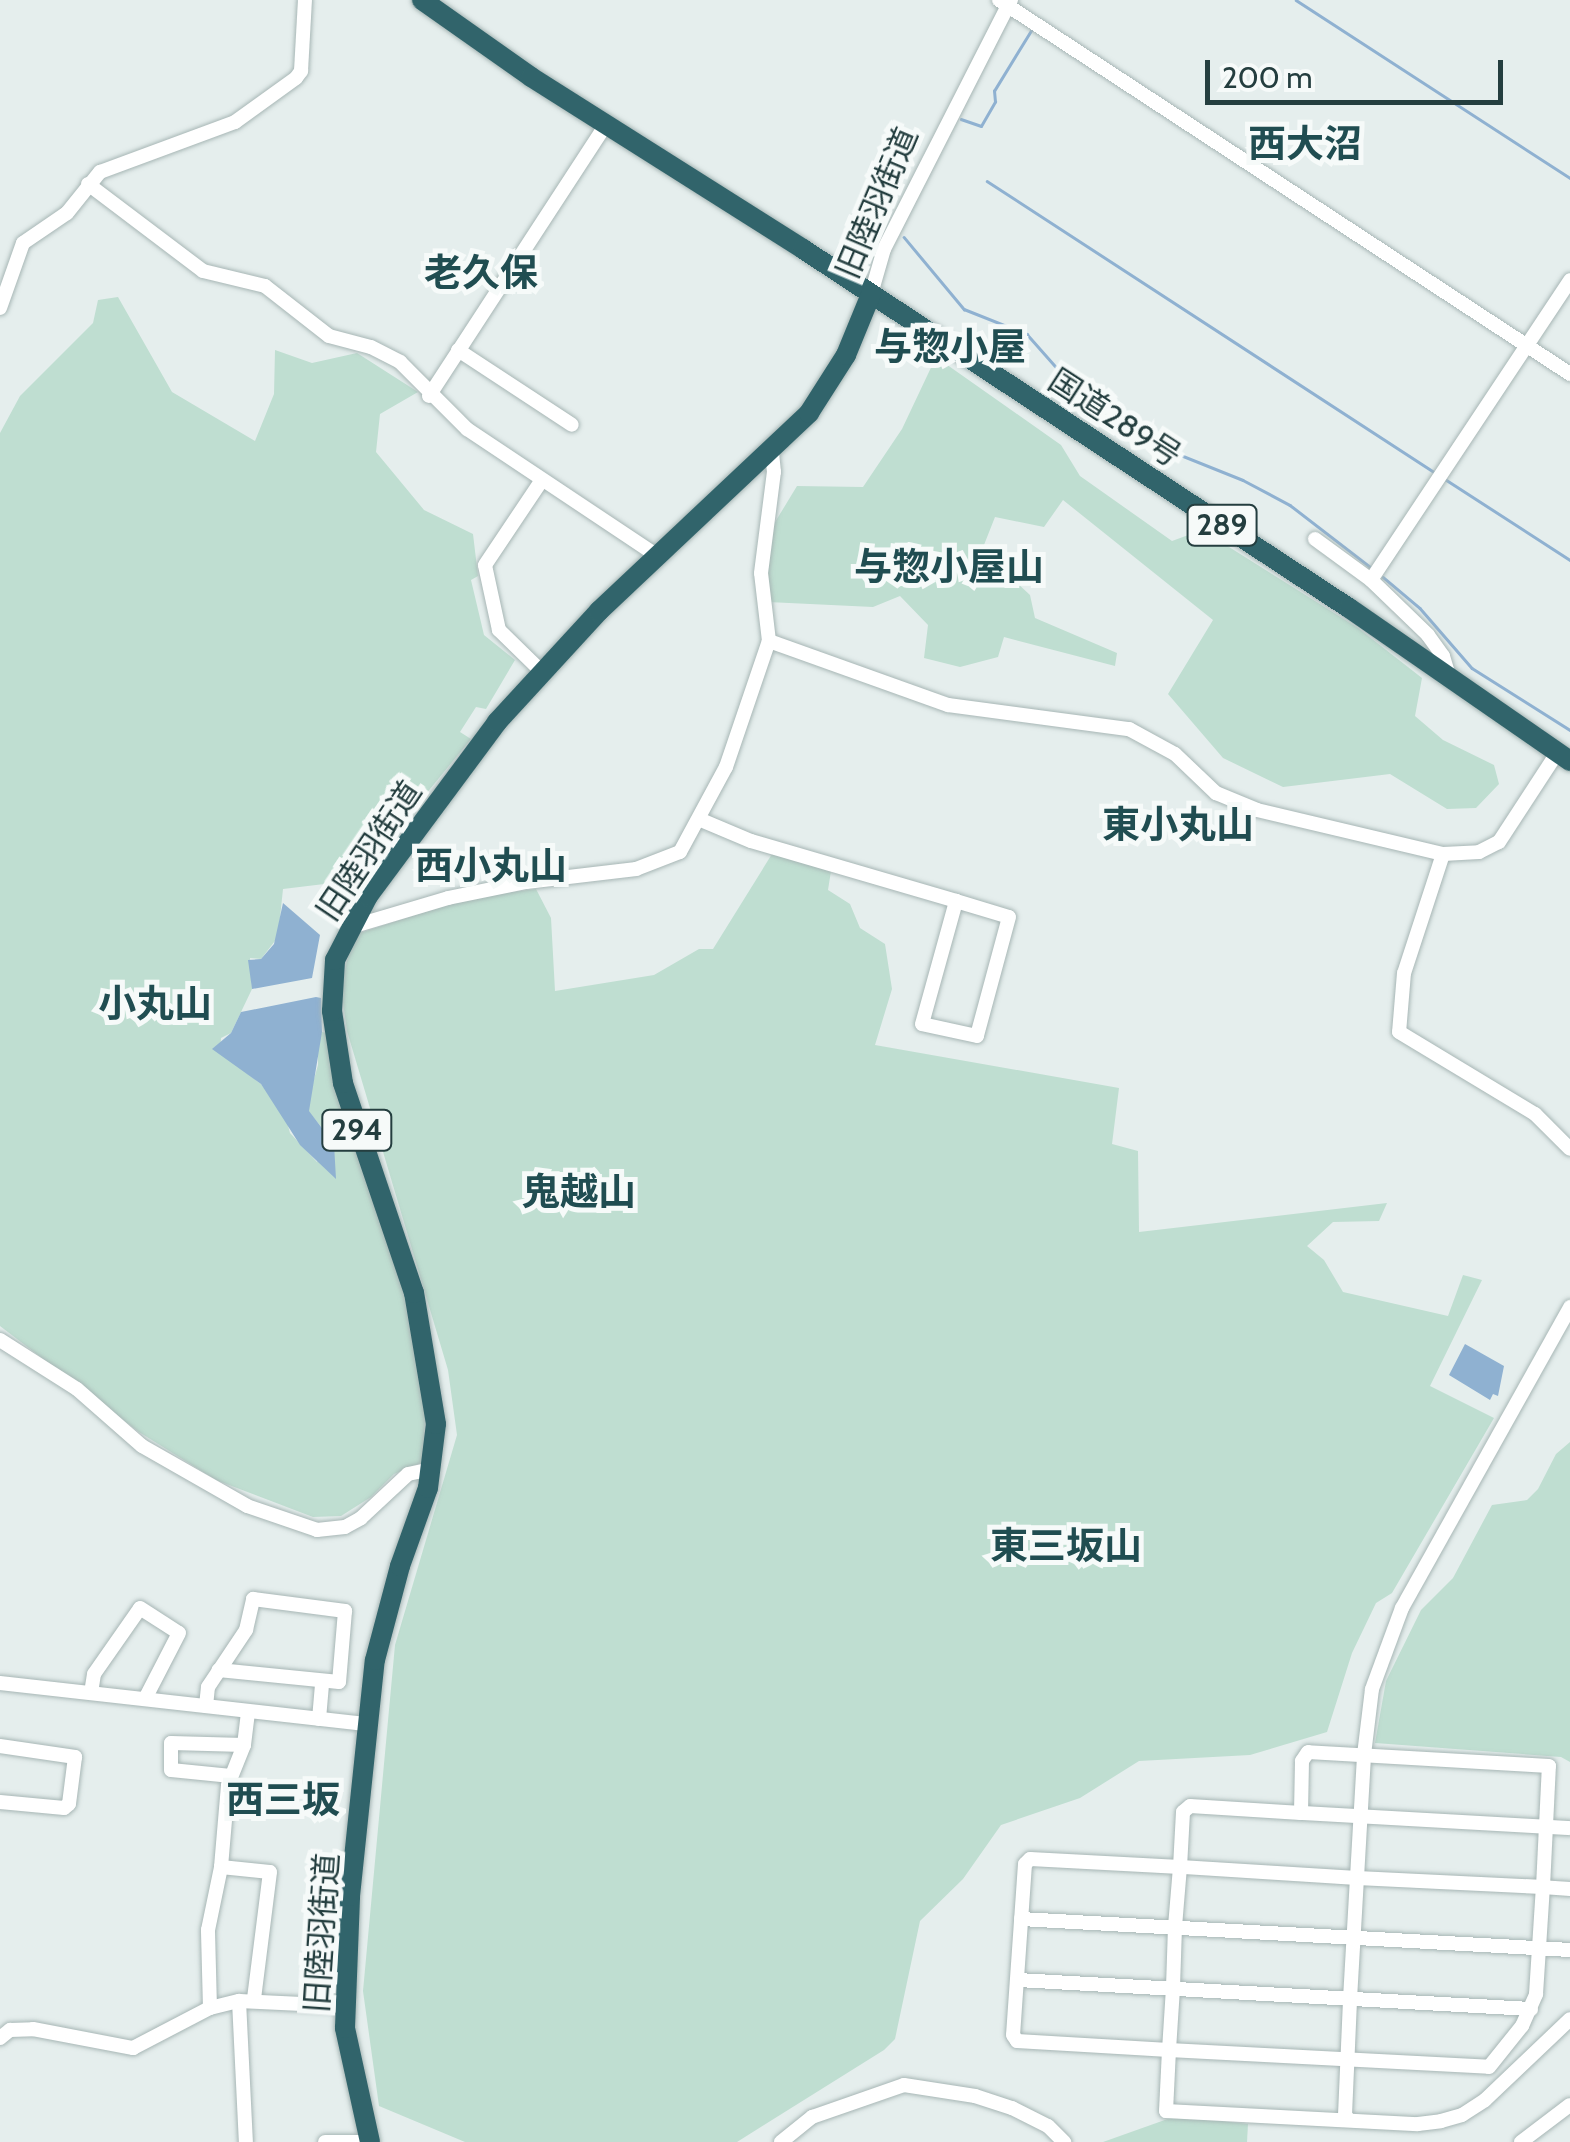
<!DOCTYPE html>
<meta charset="utf-8">
<style>
body{margin:0}
#map{position:relative;width:1570px;height:2142px;overflow:hidden;background:#e5eeed;font-family:Cabin,"Noto Sans JP",sans-serif}
div>[style]{position:absolute}
[style*='--x']{left:calc(var(--x)*1px);top:calc(var(--y)*1px);width:calc(var(--w)*1px);rotate:calc(var(--a)*1deg)}
.green>*{inset:0;background:#bfded1}
.water>*{inset:0;background:#8fb1d1}
.stream>*{height:2.5px;margin:-1.25px;padding:0 1.25px;transform-origin:1.25px;border-radius:1.25px;background:#8fb1d1}
.roads{filter:drop-shadow(0 0 2px #a7b6b5) drop-shadow(0 0 2px #a7b6b5)}
.minor>*{height:14px;margin:-7px;padding:0 7px;transform-origin:7px;border-radius:7px;background:#fff}
.highway>*{height:20px;margin:-10px;padding:0 10px;transform-origin:10px;border-radius:10px;background:#31646b}
span{translate:-50% -50%;white-space:nowrap;text-align:center;line-height:1.15;-webkit-text-stroke:10px #f6faf9;paint-order:stroke}
.shield-label span{padding:2px 8px;background:#f6faf9;border:2px solid;border-radius:8px;-webkit-text-stroke-width:0}
.shield-label{font-size:30px;color:#243e3f;font-weight:700}
.street-label{font-size:32px;color:#243e3f}
.quarter-label{font-size:38px;color:#204d51;font-weight:700}
.scale{position:absolute;left:1205px;top:60px;width:298px;height:45px;box-sizing:border-box;border:5px solid #243e3f;border-top:0;padding-left:12px;font-size:30px;line-height:35px;white-space:nowrap;color:#243e3f;-webkit-text-stroke:8px #f6faf9;paint-order:stroke}
</style>
<div id="map">
<div class="green">
<div style="clip-path:polygon(118px 297px,172px 392px,255px 441px,274px 394px,275px 350px,312px 363px,357px 353px,418px 392px,380px 414px,376px 452px,424px 510px,473px 534px,478px 576px,471px 580px,484px 635px,515px 660px,486px 709px,476px 707px,460px 732px,471px 739px,385px 844px,349px 881px,283px 889px,278px 937px,261px 959px,250px 958px,252px 989px,231px 1033px,221px 1038px,220px 1053px,261px 1084px,286px 1118px,290px 1133px,317px 1162px,333px 1141px,309px 1112px,308px 1100px,318px 1065px,318px 1041px,322px 1032px,327px 1033px,402px 1269px,426px 1400px,423px 1462px,394px 1474px,371px 1497px,341px 1516px,313px 1517px,216px 1480px,139px 1432px,0 1326px,0 433px,20px 396px,93px 323px,98px 300px)"></div>
<div style="clip-path:polygon(936px 357px,1061px 445px,1080px 476px,1172px 541px,1202px 530px,1358px 628px,1422px 678px,1415px 716px,1443px 740px,1494px 765px,1499px 784px,1476px 808px,1447px 809px,1390px 774px,1283px 787px,1223px 758px,1168px 694px,1213px 620px,1063px 500px,1044px 527px,995px 517px,982px 550px,1030px 595px,1035px 618px,1117px 653px,1115px 666px,1004px 637px,998px 657px,960px 667px,924px 658px,928px 625px,900px 596px,873px 607px,768px 602px,766px 537px,797px 486px,863px 487px,902px 429px)"></div>
<div style="clip-path:polygon(772px 854px,831px 871px,828px 890px,850px 904px,860px 928px,885px 944px,892px 989px,875px 1045px,1119px 1088px,1112px 1144px,1138px 1151px,1139px 1232px,1387px 1203px,1379px 1221px,1333px 1222px,1307px 1246px,1324px 1260px,1343px 1292px,1448px 1316px,1463px 1275px,1482px 1280px,1430px 1386px,1494px 1418px,1392px 1593px,1376px 1603px,1352px 1653px,1327px 1732px,1250px 1755px,1139px 1761px,1080px 1798px,1001px 1825px,963px 1879px,920px 1921px,895px 2039px,884px 2050px,737px 2142px,465px 2142px,379px 2106px,363px 1991px,395px 1645px,457px 1435px,448px 1370px,347px 1031px,341px 988px,349px 952px,360px 933px,470px 897px,536px 889px,551px 918px,555px 991px,654px 975px,699px 949px,713px 949px)"></div>
<div style="clip-path:polygon(1570px 1442px,1570px 1762px,1561px 1757px,1375px 1743px,1386px 1681px,1421px 1610px,1453px 1578px,1492px 1505px,1527px 1500px,1538px 1489px,1556px 1454px)"></div>
<div style="clip-path:polygon(1176px 2116px,1248px 2124px,1247px 2142px,1103px 2142px)"></div>
</div>
<div class="water">
<div style="clip-path:polygon(283px 903px,320px 935px,312px 978px,252px 989px,248px 960px,261px 959px,274px 944px)"></div>
<div style="clip-path:polygon(316px 997px,321px 998px,322px 1032px,309px 1111px,334px 1144px,336px 1179px,300px 1145px,261px 1084px,212px 1049px,231px 1033px,241px 1012px)"></div>
<div style="clip-path:polygon(1465px 1344px,1504px 1366px,1498px 1396px,1493px 1394px,1490px 1400px,1449px 1375px)"></div>
</div>
<div class="stream">
<div style="--x:1296;--y:0;--w:327;--a:33"></div>
<div style="--x:961;--y:119;--w:21;--a:19"></div>
<div style="--x:981;--y:126;--w:28;--a:-60"></div>
<div style="--x:995;--y:102;--w:11;--a:-95"></div>
<div style="--x:994;--y:91;--w:73;--a:-58.5"></div>
<div style="--x:987;--y:181;--w:533;--a:33.06"></div>
<div style="--x:904;--y:237;--w:94;--a:50.2"></div>
<div style="--x:964;--y:309;--w:68;--a:21.6"></div>
<div style="--x:1027;--y:334;--w:123;--a:48.6"></div>
<div style="--x:1108;--y:426;--w:145;--a:21.8"></div>
<div style="--x:1243;--y:480;--w:53;--a:28"></div>
<div style="--x:1290;--y:505;--w:105;--a:37.6"></div>
<div style="--x:1445;--y:479;--w:149;--a:32.9"></div>
<div style="--x:1383;--y:577;--w:48;--a:40"></div>
<div style="--x:1420;--y:608;--w:79;--a:49.1"></div>
<div style="--x:1472;--y:668;--w:116;--a:32.3"></div>
</div>
<div class="roads">
<div class="minor">
<div style="--x:999;--y:0;--w:683;--a:33.22"></div>
<div style="--x:88;--y:184;--w:144;--a:37.1"></div>
<div style="--x:203;--y:271;--w:64;--a:13.6"></div>
<div style="--x:265;--y:286;--w:81;--a:38"></div>
<div style="--x:329;--y:336;--w:43;--a:14.7"></div>
<div style="--x:371;--y:347;--w:33;--a:27"></div>
<div style="--x:400;--y:362;--w:95;--a:45"></div>
<div style="--x:467;--y:429;--w:231;--a:33.7"></div>
<div style="--x:871;--y:294;--w:47;--a:-73.9"></div>
<div style="--x:884;--y:249;--w:280;--a:-63"></div>
<div style="--x:0;--y:308;--w:69;--a:-70.5"></div>
<div style="--x:23;--y:243;--w:53;--a:-34.3"></div>
<div style="--x:67;--y:213;--w:53;--a:-51.2"></div>
<div style="--x:100;--y:172;--w:144;--a:-20.3"></div>
<div style="--x:235;--y:122;--w:75;--a:-35.8"></div>
<div style="--x:296;--y:78;--w:9;--a:-54"></div>
<div style="--x:301;--y:71;--w:71;--a:-86.8"></div>
<div style="--x:458;--y:350;--w:136;--a:33.3"></div>
<div style="--x:429;--y:396;--w:326;--a:-56.9"></div>
<div style="--x:1315;--y:539;--w:69;--a:36.2"></div>
<div style="--x:769;--y:641;--w:190;--a:19.7"></div>
<div style="--x:948;--y:705;--w:183;--a:7.6"></div>
<div style="--x:1129;--y:729;--w:52;--a:28.5"></div>
<div style="--x:1175;--y:754;--w:57;--a:43.6"></div>
<div style="--x:1216;--y:793;--w:44;--a:22.5"></div>
<div style="--x:1257;--y:810;--w:191;--a:13.3"></div>
<div style="--x:1443;--y:854;--w:36;--a:-3"></div>
<div style="--x:1479;--y:852;--w:22;--a:-27"></div>
<div style="--x:1499;--y:842;--w:106;--a:-56.9"></div>
<div style="--x:541;--y:671;--w:59;--a:-135.7"></div>
<div style="--x:499;--y:630;--w:66;--a:-102.2"></div>
<div style="--x:485;--y:565;--w:102;--a:-56.2"></div>
<div style="--x:1449;--y:676;--w:21;--a:-107"></div>
<div style="--x:1443;--y:656;--w:26;--a:-126"></div>
<div style="--x:1428;--y:635;--w:79;--a:-136"></div>
<div style="--x:1371;--y:580;--w:360;--a:-56.4"></div>
<div style="--x:701;--y:820;--w:54;--a:22.8"></div>
<div style="--x:751;--y:841;--w:214;--a:16.3"></div>
<div style="--x:1443;--y:854;--w:125;--a:108.1"></div>
<div style="--x:1404;--y:973;--w:59;--a:94.8"></div>
<div style="--x:1399;--y:1032;--w:159;--a:31.1"></div>
<div style="--x:1535;--y:1114;--w:49;--a:45"></div>
<div style="--x:956;--y:901;--w:55;--a:16.8"></div>
<div style="--x:1009;--y:917;--w:123;--a:105.1"></div>
<div style="--x:977;--y:1036;--w:56;--a:-167.7"></div>
<div style="--x:922;--y:1024;--w:128;--a:-74.5"></div>
<div style="--x:351;--y:927;--w:101;--a:-16.6"></div>
<div style="--x:448;--y:898;--w:80;--a:-11.6"></div>
<div style="--x:526;--y:882;--w:111;--a:-6.7"></div>
<div style="--x:636;--y:869;--w:47;--a:-21.1"></div>
<div style="--x:680;--y:852;--w:97;--a:-61.6"></div>
<div style="--x:726;--y:767;--w:133;--a:-71.2"></div>
<div style="--x:769;--y:641;--w:68;--a:-96.7"></div>
<div style="--x:761;--y:573;--w:102;--a:-82.7"></div>
<div style="--x:774;--y:472;--w:20;--a:-96"></div>
<div style="--x:0;--y:1340;--w:91;--a:32.5"></div>
<div style="--x:77;--y:1389;--w:86;--a:41.2"></div>
<div style="--x:142;--y:1446;--w:121;--a:29.7"></div>
<div style="--x:247;--y:1506;--w:74;--a:18.9"></div>
<div style="--x:317;--y:1530;--w:28;--a:-6"></div>
<div style="--x:345;--y:1527;--w:18;--a:-29"></div>
<div style="--x:361;--y:1518;--w:64;--a:-43.1"></div>
<div style="--x:408;--y:1474;--w:25;--a:-12"></div>
<div style="--x:0;--y:1683;--w:370;--a:6.4"></div>
<div style="--x:91;--y:1693;--w:19;--a:-81"></div>
<div style="--x:94;--y:1674;--w:80;--a:-55.1"></div>
<div style="--x:140;--y:1608;--w:46;--a:32.7"></div>
<div style="--x:179;--y:1633;--w:74;--a:117.3"></div>
<div style="--x:206;--y:1706;--w:19;--a:-84"></div>
<div style="--x:208;--y:1687;--w:69;--a:-56.3"></div>
<div style="--x:246;--y:1630;--w:32;--a:-77"></div>
<div style="--x:253;--y:1599;--w:93;--a:7.4"></div>
<div style="--x:345;--y:1611;--w:71;--a:94.8"></div>
<div style="--x:339;--y:1682;--w:121;--a:-174.3"></div>
<div style="--x:319;--y:1719;--w:37;--a:-85"></div>
<div style="--x:0;--y:1746;--w:76;--a:8.3"></div>
<div style="--x:75;--y:1757;--w:47;--a:97.3"></div>
<div style="--x:69;--y:1804;--w:6;--a:141"></div>
<div style="--x:64;--y:1808;--w:64;--a:-174.6"></div>
<div style="--x:231;--y:1776;--w:60;--a:-174.3"></div>
<div style="--x:171;--y:1770;--w:27;--a:-90"></div>
<div style="--x:171;--y:1743;--w:73;--a:1.6"></div>
<div style="--x:1301;--y:1813;--w:269;--a:3.2"></div>
<div style="--x:221;--y:1867;--w:82;--a:-85.1"></div>
<div style="--x:228;--y:1785;--w:43;--a:-68.2"></div>
<div style="--x:244;--y:1745;--w:34;--a:-83"></div>
<div style="--x:1570;--y:1889;--w:27;--a:-176"></div>
<div style="--x:1543;--y:1887;--w:186;--a:-177.2"></div>
<div style="--x:1357;--y:1878;--w:177;--a:-176.4"></div>
<div style="--x:1180;--y:1867;--w:150;--a:-176.9"></div>
<div style="--x:1030;--y:1859;--w:7;--a:135"></div>
<div style="--x:1025;--y:1864;--w:171;--a:94"></div>
<div style="--x:1013;--y:2035;--w:7;--a:56"></div>
<div style="--x:1017;--y:2041;--w:152;--a:3.4"></div>
<div style="--x:1169;--y:2050;--w:320;--a:3"></div>
<div style="--x:1489;--y:2067;--w:53;--a:-51.2"></div>
<div style="--x:1522;--y:2026;--w:35;--a:-66"></div>
<div style="--x:1536;--y:1994;--w:107;--a:-86.3"></div>
<div style="--x:1543;--y:1887;--w:121;--a:-87.2"></div>
<div style="--x:1549;--y:1766;--w:241;--a:-176.7"></div>
<div style="--x:1308;--y:1752;--w:11;--a:124"></div>
<div style="--x:1302;--y:1761;--w:52;--a:91.1"></div>
<div style="--x:1301;--y:1813;--w:111;--a:-176.4"></div>
<div style="--x:1190;--y:1806;--w:9;--a:139"></div>
<div style="--x:1183;--y:1812;--w:55;--a:93.1"></div>
<div style="--x:1180;--y:1867;--w:60;--a:94.8"></div>
<div style="--x:1175;--y:1927;--w:61;--a:91.9"></div>
<div style="--x:1173;--y:1988;--w:62;--a:93.7"></div>
<div style="--x:1169;--y:2050;--w:61;--a:92.8"></div>
<div style="--x:1166;--y:2111;--w:252;--a:3"></div>
<div style="--x:1418;--y:2124;--w:23;--a:-7"></div>
<div style="--x:1441;--y:2121;--w:22;--a:-16"></div>
<div style="--x:1462;--y:2115;--w:27;--a:-33"></div>
<div style="--x:1485;--y:2100;--w:117;--a:-43.6"></div>
<div style="--x:1021;--y:1919;--w:550;--a:3.23"></div>
<div style="--x:1018;--y:1980;--w:514;--a:3.24"></div>
<div style="--x:239;--y:2001;--w:141;--a:87.2"></div>
<div style="--x:210;--y:2008;--w:78;--a:-91.5"></div>
<div style="--x:208;--y:1930;--w:64;--a:-78.3"></div>
<div style="--x:221;--y:1867;--w:49;--a:5.8"></div>
<div style="--x:270;--y:1872;--w:127;--a:97.2"></div>
<div style="--x:0;--y:2038;--w:13;--a:-39"></div>
<div style="--x:10;--y:2030;--w:23;--a:-2"></div>
<div style="--x:33;--y:2029;--w:102;--a:10.8"></div>
<div style="--x:133;--y:2048;--w:87;--a:-27.5"></div>
<div style="--x:210;--y:2008;--w:30;--a:-14"></div>
<div style="--x:239;--y:2001;--w:105;--a:2.7"></div>
<div style="--x:1349;--y:2120;--w:6;--a:-129"></div>
<div style="--x:1345;--y:2115;--w:116;--a:-87.5"></div>
<div style="--x:1350;--y:1999;--w:244;--a:-86.7"></div>
<div style="--x:1364;--y:1755;--w:66;--a:-83.1"></div>
<div style="--x:1372;--y:1689;--w:86;--a:-69.7"></div>
<div style="--x:1402;--y:1608;--w:345;--a:-60.8"></div>
<div style="--x:325;--y:2142;--w:47;--a:0"></div>
<div style="--x:781;--y:2142;--w:40;--a:-39"></div>
<div style="--x:812;--y:2117;--w:97;--a:-19.2"></div>
<div style="--x:904;--y:2085;--w:72;--a:8.8"></div>
<div style="--x:975;--y:2096;--w:39;--a:18"></div>
<div style="--x:1012;--y:2108;--w:40;--a:26.6"></div>
<div style="--x:1048;--y:2126;--w:23;--a:45"></div>
<div style="--x:1521;--y:2142;--w:61;--a:-37.1"></div>
</div>
<div class="highway">
<div style="--x:422;--y:0;--w:133;--a:35.2"></div>
<div style="--x:531;--y:77;--w:322;--a:32.3"></div>
<div style="--x:803;--y:249;--w:653;--a:33.33"></div>
<div style="--x:1349;--y:608;--w:269;--a:34.7"></div>
<div style="--x:370;--y:2142;--w:117;--a:-102.4"></div>
<div style="--x:345;--y:2028;--w:132;--a:-87.8"></div>
<div style="--x:350;--y:1896;--w:237;--a:-84"></div>
<div style="--x:375;--y:1660;--w:97;--a:-75.1"></div>
<div style="--x:400;--y:1566;--w:83;--a:-70.3"></div>
<div style="--x:428;--y:1488;--w:64;--a:-82.9"></div>
<div style="--x:436;--y:1424;--w:133;--a:-99.5"></div>
<div style="--x:414;--y:1293;--w:222;--a:-108.7"></div>
<div style="--x:343;--y:1083;--w:73;--a:-98.7"></div>
<div style="--x:332;--y:1011;--w:51;--a:-86.6"></div>
<div style="--x:335;--y:960;--w:72;--a:-62.7"></div>
<div style="--x:368;--y:896;--w:217;--a:-53.4"></div>
<div style="--x:497;--y:722;--w:151;--a:-47.4"></div>
<div style="--x:599;--y:611;--w:289;--a:-43.3"></div>
<div style="--x:809;--y:413;--w:69;--a:-57.5"></div>
<div style="--x:846;--y:355;--w:66;--a:-67.7"></div>
</div>
</div>
<div class="shield-label">
<span style="left:1222px;top:525px">289</span>
<span style="left:357px;top:1130px">294</span>
</div>
<div class="street-label">
<span style="left:877px;top:203px;rotate:-67deg">旧陸羽街道</span>
<span style="left:1115px;top:418px;rotate:33deg">国道289号</span>
<span style="left:369px;top:851px;rotate:-56deg">旧陸羽街道</span>
<span style="left:322px;top:1933px;rotate:-86deg">旧陸羽街道</span>
</div>
<div class="quarter-label">
<span style="left:1305px;top:144px">西大沼</span>
<span style="left:481px;top:273px">老久保</span>
<span style="left:950px;top:347px">与惣小屋</span>
<span style="left:949px;top:567px">与惣小屋山</span>
<span style="left:1178px;top:825px">東小丸山</span>
<span style="left:491px;top:866px">西小丸山</span>
<span style="left:155px;top:1004px">小丸山</span>
<span style="left:579px;top:1192px">鬼越山</span>
<span style="left:1066px;top:1546px">東三坂山</span>
<span style="left:283px;top:1800px">西三坂</span>
</div>
<div class="scale">200 m</div>
</div>
